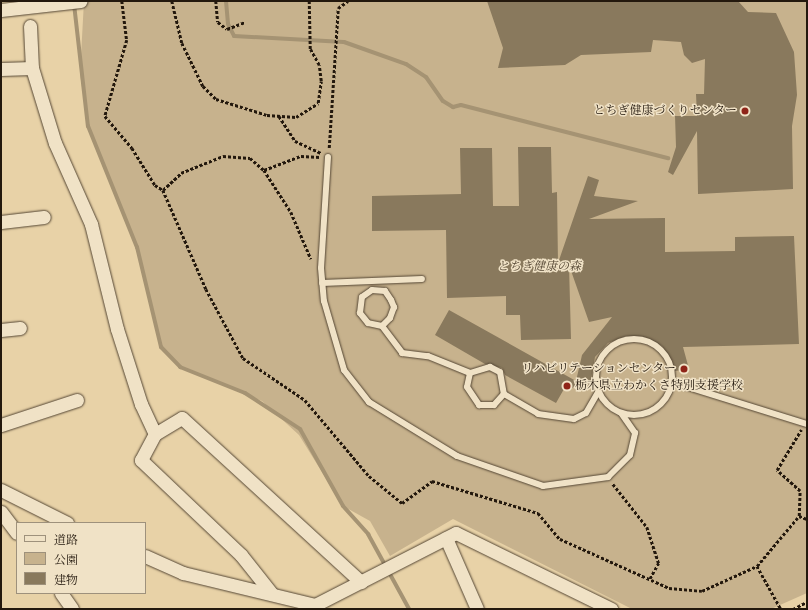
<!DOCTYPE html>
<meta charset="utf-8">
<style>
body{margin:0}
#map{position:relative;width:808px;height:610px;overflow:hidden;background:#e8d2a7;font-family:"IM FELL French Canon","Noto Serif JP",serif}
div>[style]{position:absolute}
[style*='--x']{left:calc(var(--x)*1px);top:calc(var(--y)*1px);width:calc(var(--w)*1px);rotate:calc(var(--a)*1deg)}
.green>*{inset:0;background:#c7b28d}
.stream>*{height:4px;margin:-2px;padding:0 2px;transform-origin:2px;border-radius:2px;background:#a59373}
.building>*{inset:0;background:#89795d}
.path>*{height:2.5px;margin-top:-1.25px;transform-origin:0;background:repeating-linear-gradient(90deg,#23180d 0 3px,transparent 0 5px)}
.roads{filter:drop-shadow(0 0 1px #544634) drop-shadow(0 0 1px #544634)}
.lane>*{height:6px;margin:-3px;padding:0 3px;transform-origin:3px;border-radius:3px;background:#f0e2c6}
.lane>.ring{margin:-3px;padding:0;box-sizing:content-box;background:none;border:6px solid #f0e2c6;border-radius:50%}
.street>*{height:13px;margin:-6.5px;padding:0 6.5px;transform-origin:6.5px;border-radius:6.5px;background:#f0e2c6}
.dots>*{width:11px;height:11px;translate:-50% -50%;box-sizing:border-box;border:2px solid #f0e2c6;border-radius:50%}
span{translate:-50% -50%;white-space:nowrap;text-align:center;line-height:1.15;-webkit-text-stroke:3px #f0e2c6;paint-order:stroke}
.poi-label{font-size:12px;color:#23180d}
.right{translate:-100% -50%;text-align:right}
.left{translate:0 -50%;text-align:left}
.park-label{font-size:12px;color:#544633;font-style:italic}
.frame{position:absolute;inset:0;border:2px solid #23180d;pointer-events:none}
.legend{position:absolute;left:16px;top:522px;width:130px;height:72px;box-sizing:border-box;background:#f0e2c6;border:1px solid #9e917c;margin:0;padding:5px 7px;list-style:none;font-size:12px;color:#23180d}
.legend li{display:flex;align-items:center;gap:8px;height:20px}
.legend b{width:20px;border:1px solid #9e917c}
</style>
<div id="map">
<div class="green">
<div style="clip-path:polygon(84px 1px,807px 1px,807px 593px,771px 609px,632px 609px,453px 519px,390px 556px,370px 521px,343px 506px,299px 435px,262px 401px,180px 367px,161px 347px,137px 247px,88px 126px,80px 74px)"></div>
</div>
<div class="stream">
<div style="--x:226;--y:1;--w:23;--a:85"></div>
<div style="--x:228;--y:24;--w:13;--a:63"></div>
<div style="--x:234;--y:36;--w:110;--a:3.1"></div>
<div style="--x:344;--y:42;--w:66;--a:19.5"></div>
<div style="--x:406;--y:64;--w:24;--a:33"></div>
<div style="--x:426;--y:77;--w:29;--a:55"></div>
<div style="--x:443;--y:101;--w:12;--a:31"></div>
<div style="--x:453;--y:107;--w:8;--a:-14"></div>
<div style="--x:461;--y:105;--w:214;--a:14.4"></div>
<div style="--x:74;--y:4;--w:123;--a:83.5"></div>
<div style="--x:88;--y:126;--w:131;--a:68"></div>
<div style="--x:137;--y:247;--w:103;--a:76.5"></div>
<div style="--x:161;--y:347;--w:28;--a:46"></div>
<div style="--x:180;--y:367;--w:70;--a:21.8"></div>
<div style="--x:245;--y:393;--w:66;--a:33.2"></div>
<div style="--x:300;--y:429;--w:88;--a:60.8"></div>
<div style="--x:343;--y:506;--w:38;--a:48"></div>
<div style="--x:368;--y:534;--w:85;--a:61.3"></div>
</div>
<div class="building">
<div style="clip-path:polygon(487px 1px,738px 1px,748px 12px,776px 13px,794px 52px,797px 95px,792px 126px,793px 189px,698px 194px,697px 131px,673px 175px,668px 172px,676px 147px,675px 116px,697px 116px,696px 94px,704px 94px,705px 59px,692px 63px,684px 55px,681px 42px,653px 40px,651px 52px,581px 55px,565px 65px,498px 68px,503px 48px)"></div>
<div style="clip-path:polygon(518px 147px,551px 147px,552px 193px,557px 192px,558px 263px,588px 176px,599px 180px,594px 196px,638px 201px,589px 219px,665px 218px,665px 252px,735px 251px,735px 237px,794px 236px,799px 344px,683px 347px,689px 369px,675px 371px,662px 346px,645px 337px,626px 336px,608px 343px,595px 357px,590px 385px,564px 389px,556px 403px,505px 375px,502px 368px,485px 364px,435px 335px,449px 310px,576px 381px,582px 355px,612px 317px,589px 322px,569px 265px,571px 339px,521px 340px,520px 315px,506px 315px,506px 296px,447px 298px,446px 230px,372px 231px,372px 196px,461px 194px,460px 148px,492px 148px,493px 206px,519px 206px)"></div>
</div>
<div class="path">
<div style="--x:122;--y:1;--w:39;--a:83"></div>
<div style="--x:127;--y:40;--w:79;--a:106.1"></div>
<div style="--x:105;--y:116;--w:42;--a:49.8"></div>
<div style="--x:132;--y:148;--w:44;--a:58.1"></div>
<div style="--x:155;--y:185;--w:9;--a:32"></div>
<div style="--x:163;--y:190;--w:25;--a:-43"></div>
<div style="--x:181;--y:173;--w:45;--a:-22"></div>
<div style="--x:223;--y:156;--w:27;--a:4"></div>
<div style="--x:250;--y:158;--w:18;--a:41"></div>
<div style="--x:264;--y:170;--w:40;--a:-21"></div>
<div style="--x:301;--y:156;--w:19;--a:3"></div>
<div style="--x:172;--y:1;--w:43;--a:76.6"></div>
<div style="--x:182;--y:43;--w:48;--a:64"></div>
<div style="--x:203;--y:86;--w:18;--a:45"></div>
<div style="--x:216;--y:99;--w:53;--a:17.4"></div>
<div style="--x:267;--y:115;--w:29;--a:4"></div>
<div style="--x:296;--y:117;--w:26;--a:-32"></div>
<div style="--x:318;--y:103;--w:22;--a:-82"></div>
<div style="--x:321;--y:81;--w:16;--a:-97"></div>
<div style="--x:319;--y:65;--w:18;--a:-119"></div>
<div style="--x:310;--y:49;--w:48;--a:-91.2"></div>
<div style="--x:216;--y:1;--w:21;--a:85"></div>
<div style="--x:218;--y:22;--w:11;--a:38"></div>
<div style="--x:227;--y:29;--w:19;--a:-21"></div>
<div style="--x:279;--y:116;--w:30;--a:57"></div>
<div style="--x:295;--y:141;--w:29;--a:25"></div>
<div style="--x:329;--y:148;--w:140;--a:-86.3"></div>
<div style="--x:338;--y:8;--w:12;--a:-35"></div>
<div style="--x:264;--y:170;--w:50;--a:57.3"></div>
<div style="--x:291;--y:212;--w:51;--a:66.9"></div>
<div style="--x:163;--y:190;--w:108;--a:66.5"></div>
<div style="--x:206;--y:289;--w:78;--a:61.8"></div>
<div style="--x:243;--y:358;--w:75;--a:34.1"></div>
<div style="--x:305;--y:400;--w:99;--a:49.9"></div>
<div style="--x:369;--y:476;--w:43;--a:39.3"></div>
<div style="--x:402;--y:503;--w:37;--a:-36"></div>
<div style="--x:432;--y:481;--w:111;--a:16.8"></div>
<div style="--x:538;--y:513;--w:34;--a:50"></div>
<div style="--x:560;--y:539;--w:120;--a:24.2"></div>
<div style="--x:669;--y:588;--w:33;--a:5"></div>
<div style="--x:702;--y:591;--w:60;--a:-24.4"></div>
<div style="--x:757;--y:566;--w:65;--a:-50"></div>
<div style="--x:799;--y:516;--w:25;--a:-88"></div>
<div style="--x:800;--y:491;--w:31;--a:-138"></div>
<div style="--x:777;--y:470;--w:47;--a:-59"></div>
<div style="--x:613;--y:484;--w:55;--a:51.7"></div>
<div style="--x:647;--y:527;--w:38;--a:72"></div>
<div style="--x:659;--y:563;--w:18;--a:119"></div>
<div style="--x:799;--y:516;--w:9;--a:21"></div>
<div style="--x:757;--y:566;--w:49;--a:60.8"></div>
<div style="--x:793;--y:609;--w:16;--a:-27"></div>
</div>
<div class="roads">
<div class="lane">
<div style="--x:328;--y:157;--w:111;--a:93.6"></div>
<div style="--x:321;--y:268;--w:33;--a:85"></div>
<div style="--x:324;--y:301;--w:72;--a:73.8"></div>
<div style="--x:344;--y:370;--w:41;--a:52"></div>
<div style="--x:369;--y:402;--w:103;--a:31.5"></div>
<div style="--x:457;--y:456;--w:91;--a:19.2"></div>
<div style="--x:543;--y:486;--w:66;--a:-7.9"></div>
<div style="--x:608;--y:477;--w:31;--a:-45"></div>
<div style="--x:630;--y:455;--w:23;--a:-77"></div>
<div style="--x:635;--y:433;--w:24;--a:-125"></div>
<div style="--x:322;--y:283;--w:100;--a:-2.3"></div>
<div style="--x:382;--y:326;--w:14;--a:-168"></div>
<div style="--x:368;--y:323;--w:13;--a:-129"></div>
<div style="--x:360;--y:313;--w:16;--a:-83"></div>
<div style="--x:362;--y:297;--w:12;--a:-35"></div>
<div style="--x:372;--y:290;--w:13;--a:4"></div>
<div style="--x:385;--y:291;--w:11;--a:56"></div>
<div style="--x:391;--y:300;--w:8;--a:67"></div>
<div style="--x:394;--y:307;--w:12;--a:110"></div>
<div style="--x:390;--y:318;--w:11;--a:135"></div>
<div style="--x:382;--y:326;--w:34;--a:53"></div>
<div style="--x:402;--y:353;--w:26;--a:7"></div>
<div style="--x:428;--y:356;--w:45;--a:22"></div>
<div style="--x:470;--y:373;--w:21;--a:-17"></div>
<div style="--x:490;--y:367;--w:11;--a:27"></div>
<div style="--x:500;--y:372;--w:22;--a:80"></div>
<div style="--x:504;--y:394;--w:39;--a:30"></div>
<div style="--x:538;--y:414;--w:36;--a:8"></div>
<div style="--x:574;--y:419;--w:13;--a:-27"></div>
<div style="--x:586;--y:413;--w:24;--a:-60"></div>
<div class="ring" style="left:596px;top:339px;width:70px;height:70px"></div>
<div style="--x:470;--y:373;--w:14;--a:102"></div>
<div style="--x:467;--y:387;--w:22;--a:56"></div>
<div style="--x:479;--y:405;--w:15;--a:0"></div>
<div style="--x:494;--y:405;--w:15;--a:-48"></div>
<div style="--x:672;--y:382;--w:141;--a:17.3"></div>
</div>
<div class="street">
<div style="--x:1;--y:10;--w:80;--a:-6.5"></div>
<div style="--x:30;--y:26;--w:42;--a:87.3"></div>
<div style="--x:32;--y:68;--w:78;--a:73"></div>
<div style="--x:55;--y:143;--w:89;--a:66"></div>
<div style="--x:91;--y:224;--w:108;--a:76.1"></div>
<div style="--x:117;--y:329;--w:79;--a:72.3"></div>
<div style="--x:141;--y:404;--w:33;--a:65"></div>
<div style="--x:1;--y:69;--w:31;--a:-2"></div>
<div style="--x:1;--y:222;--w:43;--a:-6.6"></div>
<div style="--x:1;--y:330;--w:19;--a:-6"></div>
<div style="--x:1;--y:425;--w:80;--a:-18.2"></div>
<div style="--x:1;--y:490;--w:74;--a:26.6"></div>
<div style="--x:1;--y:512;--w:26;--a:53"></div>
<div style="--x:446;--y:538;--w:77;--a:66.4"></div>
<div style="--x:145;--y:556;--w:42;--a:24.1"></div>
<div style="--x:183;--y:573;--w:136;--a:13.6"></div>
<div style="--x:315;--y:605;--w:158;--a:-27.1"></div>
<div style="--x:456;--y:533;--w:173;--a:26.1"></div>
<div style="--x:61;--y:593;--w:19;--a:55"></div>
<div style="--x:272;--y:594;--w:50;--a:-128.5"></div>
<div style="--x:241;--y:555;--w:138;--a:-136.5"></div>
<div style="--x:141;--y:460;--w:30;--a:-62"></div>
<div style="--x:155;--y:434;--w:31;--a:-31"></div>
<div style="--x:182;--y:418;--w:243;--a:42.5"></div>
</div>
</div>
<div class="dots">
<div style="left:745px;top:111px;background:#8f2418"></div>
<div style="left:684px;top:369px;background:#8f2418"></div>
<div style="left:567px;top:386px;background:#8f2418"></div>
</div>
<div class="poi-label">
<span class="right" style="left:737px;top:111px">とちぎ健康づくりセンター</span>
<span class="right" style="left:676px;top:369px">リハビリテーションセンター</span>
<span class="left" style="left:575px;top:386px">栃木県立わかくさ特別支援学校</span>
</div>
<div class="park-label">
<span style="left:539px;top:267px">とちぎ健康の森</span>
</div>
<div class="frame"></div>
<ul class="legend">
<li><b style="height:5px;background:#f0e2c6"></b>道路</li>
<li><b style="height:11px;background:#c7b28d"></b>公園</li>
<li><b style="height:11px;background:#89795d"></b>建物</li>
</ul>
</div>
